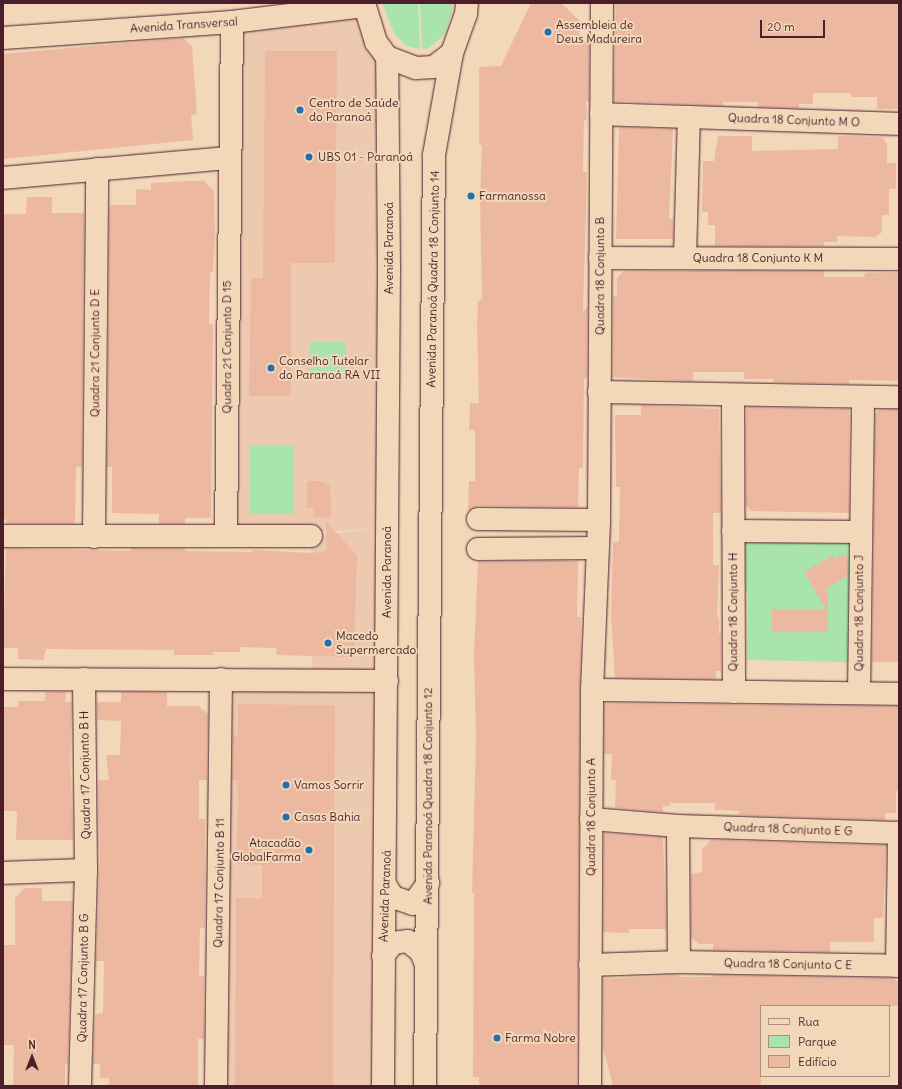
<!DOCTYPE html>
<meta charset="utf-8">
<style>
body{margin:0}
#map{position:relative;width:902px;height:1089px;overflow:hidden;background:#f2d7b9;font-family:Delius,sans-serif}
div>[style]{position:absolute}
[style*='--x']{left:calc(var(--x)*1px);top:calc(var(--y)*1px);width:calc(var(--w)*1px);rotate:calc(var(--a)*1deg)}
.built>*{inset:0;background:#edcaaf}
.green>*{inset:0;background:#a8e4ab;transform-origin:0 0}
.building>*{inset:0;background:#edb8a0}
.roads{filter:drop-shadow(0 0 1px #4a1f2b) drop-shadow(0 0 1px #4a1f2b)}
.minor>*{height:22px;margin:-11px;padding:0 11px;transform-origin:11px;border-radius:11px;background:#f2d7b9}
.dots>*{width:11px;height:11px;translate:-50% -50%;box-sizing:border-box;border:2px solid #f2d7b9;border-radius:50%}
span{translate:-50% -50%;white-space:nowrap;text-align:center;line-height:1.15;-webkit-text-stroke:4px #f2d7b9;paint-order:stroke}
.street-label{font-size:12px;color:#4a1f2b}
.poi-label{font-size:12px;color:#4a1f2b}
.left{translate:0 -50%;text-align:left}
.right{translate:-100% -50%;text-align:right}
.frame{position:absolute;inset:0;border:4px solid #4a1f2b;pointer-events:none}
.legend{position:absolute;left:760px;top:1005px;width:130px;height:72px;box-sizing:border-box;background:#f2d7b9;border:1px solid #af8d80;margin:0;padding:5px 7px;list-style:none;font-size:12px;color:#4a1f2b}
.legend li{display:flex;align-items:center;gap:8px;height:20px}
.legend b{width:20px;border:1px solid #af8d80}
.north{position:absolute;left:12px;top:1037px;width:40px;height:40px;-webkit-text-stroke:3px #f2d7b9;paint-order:stroke;rotate:0deg;font-size:11px;font-weight:700;line-height:16px;text-align:center;color:#4a1f2b}
.north::after{content:'';display:block;margin:auto;width:14px;height:18px;background:#4a1f2b;clip-path:polygon(50% 0,100% 100%,50% 72%,0 100%)}
.scale{position:absolute;left:760px;top:20px;width:65px;height:18px;box-sizing:border-box;border:2px solid #4a1f2b;border-top:0;padding-left:5px;font-size:12px;line-height:14px;white-space:nowrap;color:#4a1f2b;-webkit-text-stroke:3px #f2d7b9;paint-order:stroke}
</style>
<div id="map">
<div class="built">
<div style="clip-path:polygon(352px 3px,387px 52px,382px 1086px,216px 1086px,221px 679px,312px 679px,311px 536px,377px 529px,226px 535px,232px 22px)"></div>
</div>
<div class="green">
<div style="clip-path:polygon(382px 3px,418px 3px,420px 49px,406px 46px,394px 33px)"></div>
<div style="clip-path:polygon(420px 3px,452px 3px,452px 13px,444px 35px,429px 48px,422px 49px)"></div>
<div style="left:309px;top:342px;width:37px;height:36px"></div>
<div style="left:249px;top:445px;width:45px;height:69px"></div>
<div style="clip-path:polygon(740px 536px,851px 537px,849px 662px,747px 660px,748px 595px,740px 574px)"></div>
</div>
<div class="building">
<div style="clip-path:polygon(531px 3px,561px 3px,580px 21px,579px 42px,589px 42px,589px 101px,586px 101px,587px 121px,584px 120px,583px 172px,587px 172px,583px 311px,588px 307px,587px 377px,584px 379px,583px 456px,583px 467px,579px 468px,578px 507px,478px 506px,468px 511px,469px 481px,475px 481px,475px 430px,469px 430px,470px 403px,479px 403px,477px 326px,478px 302px,482px 298px,480px 197px,482px 146px,479px 143px,479px 67px,501px 66px)"></div>
<div style="clip-path:polygon(616px 3px,899px 3px,899px 109px,877px 109px,877px 97px,851px 97px,851px 93px,813px 93px,813px 104px,799px 104px,799px 108px,758px 107px,758px 102px,723px 102px,723px 106px,614px 101px)"></div>
<div style="clip-path:polygon(183px 38px,192px 46px,197px 114px,191px 115px,193px 140px,3px 159px,3px 54px)"></div>
<div style="clip-path:polygon(265px 51px,337px 51px,335px 263px,291px 263px,291px 396px,249px 396px,251px 278px,263px 278px)"></div>
<div style="clip-path:polygon(619px 127px,673px 129px,669px 219px,673px 219px,673px 239px,616px 239px)"></div>
<div style="clip-path:polygon(718px 136px,752px 136px,752px 151px,838px 149px,838px 136px,882px 137px,887px 144px,887px 163px,896px 163px,896px 189px,889px 189px,889px 215px,882px 215px,882px 232px,875px 237px,837px 236px,837px 242px,824px 242px,824px 246px,715px 246px,715px 225px,708px 225px,708px 212px,702px 212px,703px 161px,714px 161px)"></div>
<div style="clip-path:polygon(188px 181px,204px 181px,214px 191px,215px 235px,213px 272px,210px 272px,209px 324px,213px 324px,211px 518px,185px 518px,185px 524px,159px 524px,159px 514px,112px 513px,112px 467px,107px 467px,109px 213px,110px 205px,136px 205px,136px 189px,151px 190px,151px 183px)"></div>
<div style="clip-path:polygon(27px 197px,52px 197px,52px 213px,84px 213px,82px 467px,76px 467px,75px 524px,6px 524px,6px 519px,3px 519px,4px 214px,26px 214px)"></div>
<div style="clip-path:polygon(624px 271px,824px 271px,824px 277px,864px 277px,865px 273px,899px 272px,899px 381px,849px 380px,849px 384px,772px 382px,775px 379px,744px 379px,744px 372px,693px 372px,693px 381px,612px 377px,613px 296px,617px 296px,617px 278px)"></div>
<div style="clip-path:polygon(641px 405px,719px 409px,721px 513px,713px 513px,713px 565px,719px 565px,717px 617px,719px 617px,719px 634px,721px 634px,721px 671px,716px 671px,716px 679px,615px 678px,611px 616px,613px 542px,619px 542px,620px 487px,616px 487px,615px 415px,641px 415px)"></div>
<div style="clip-path:polygon(748px 407px,849px 409px,849px 513px,751px 511px,746px 505px,746px 410px)"></div>
<div style="clip-path:polygon(879px 409px,899px 409px,899px 662px,872px 662px,875px 414px)"></div>
<div style="clip-path:polygon(307px 481px,320px 481px,330px 486px,331px 517px,314px 518px,313px 508px,307px 508px)"></div>
<div style="clip-path:polygon(326px 522px,357px 555px,354px 657px,276px 655px,277px 648px,240px 647px,240px 652px,213px 652px,213px 655px,174px 655px,174px 650px,46px 649px,43px 660px,18px 659px,18px 648px,3px 648px,6px 548px,131px 551px,131px 548px,185px 548px,185px 551px,252px 552px,252px 550px,312px 553px,327px 551px)"></div>
<div style="clip-path:polygon(845px 554px,848px 560px,848px 576px,828px 587px,828px 632px,772px 632px,772px 609px,826px 609px,804px 572px,833px 555px,835px 559px)"></div>
<div style="clip-path:polygon(478px 561px,578px 561px,577px 617px,581px 617px,577px 1086px,479px 1086px,479px 1077px,473px 1077px,474px 893px,472px 893px,476px 740px,474px 654px)"></div>
<div style="clip-path:polygon(45px 692px,66px 692px,65px 702px,72px 702px,70px 753px,73px 840px,16px 840px,17px 811px,3px 811px,3px 707px,18px 707px,18px 701px,45px 701px)"></div>
<div style="clip-path:polygon(121px 692px,167px 692px,167px 706px,198px 706px,208px 714px,207px 780px,199px 780px,199px 819px,205px 819px,205px 928px,200px 928px,199px 976px,204px 976px,204px 1039px,198px 1039px,198px 1086px,109px 1086px,109px 1078px,100px 1078px,100px 1064px,93px 1064px,95px 1014px,103px 1013px,104px 961px,96px 961px,100px 858px,98px 780px,109px 780px,106px 755px,120px 755px,121px 721px,97px 720px,97px 702px,121px 702px)"></div>
<div style="clip-path:polygon(604px 703px,899px 706px,899px 791px,896px 791px,896px 813px,885px 813px,885px 820px,737px 815px,741px 811px,715px 810px,715px 803px,670px 803px,670px 806px,663px 806px,663px 812px,615px 808px,616px 780px,611px 780px,612px 754px,604px 754px)"></div>
<div style="clip-path:polygon(238px 704px,335px 705px,333px 1086px,235px 1086px,236px 898px,262px 898px,262px 865px,236px 864px,238px 800px,237px 780px,232px 780px,233px 734px,238px 738px)"></div>
<div style="clip-path:polygon(604px 833px,663px 837px,666px 929px,629px 929px,629px 933px,603px 932px)"></div>
<div style="clip-path:polygon(711px 840px,886px 845px,883px 918px,874px 918px,874px 942px,830px 942px,830px 952px,713px 950px,713px 944px,699px 944px,691px 937px,691px 874px,702px 872px,702px 849px)"></div>
<div style="clip-path:polygon(25px 888px,42px 888px,42px 901px,73px 901px,68px 1064px,65px 1064px,65px 1086px,13px 1086px,14px 1045px,3px 1045px,3px 951px,4px 945px,15px 945px,15px 898px)"></div>
<div style="clip-path:polygon(679px 975px,679px 977px,713px 977px,713px 975px,895px 978px,895px 981px,899px 981px,899px 1006px,761px 1006px,761px 1086px,613px 1086px,603px 1048px,603px 979px)"></div>
</div>
<div class="roads">
<div class="minor">
<div style="--x:364;--y:3;--w:41;--a:72.9"></div>
<div style="--x:376;--y:42;--w:19;--a:54"></div>
<div style="--x:387;--y:57;--w:31;--a:21"></div>
<div style="--x:416;--y:68;--w:18;--a:-3"></div>
<div style="--x:434;--y:67;--w:23;--a:-38"></div>
<div style="--x:452;--y:53;--w:41;--a:-70.3"></div>
<div style="--x:466;--y:14;--w:11;--a:-85"></div>
<div style="--x:3;--y:38;--w:230;--a:-4"></div>
<div style="--x:232;--y:22;--w:133;--a:-6.9"></div>
<div style="--x:601;--y:114;--w:298;--a:1.9"></div>
<div style="--x:3;--y:178;--w:226;--a:-5.1"></div>
<div style="--x:685;--y:257;--w:140;--a:-88.4"></div>
<div style="--x:600;--y:258;--w:299;--a:0.2"></div>
<div style="--x:599;--y:392;--w:300;--a:1"></div>
<div style="--x:733;--y:396;--w:296;--a:89.8"></div>
<div style="--x:478;--y:519;--w:121;--a:0.5"></div>
<div style="--x:733;--y:531;--w:127;--a:0.5"></div>
<div style="--x:226;--y:535;--w:513;--a:-89.33"></div>
<div style="--x:3;--y:536;--w:308;--a:0"></div>
<div style="--x:94;--y:537;--w:368;--a:-89.5"></div>
<div style="--x:478;--y:549;--w:119;--a:-0.5"></div>
<div style="--x:3;--y:679;--w:384;--a:0.3"></div>
<div style="--x:592;--y:690;--w:307;--a:0.7"></div>
<div style="--x:859;--y:693;--w:296;--a:-89.2"></div>
<div style="--x:591;--y:819;--w:87;--a:4.6"></div>
<div style="--x:678;--y:826;--w:221;--a:1.8"></div>
<div style="--x:678;--y:826;--w:136;--a:89.6"></div>
<div style="--x:3;--y:873;--w:83;--a:-2.1"></div>
<div style="--x:386;--y:886;--w:13;--a:58"></div>
<div style="--x:393;--y:897;--w:21;--a:19"></div>
<div style="--x:413;--y:904;--w:26;--a:-54"></div>
<div style="--x:383;--y:956;--w:16;--a:-52"></div>
<div style="--x:393;--y:943;--w:15;--a:-8"></div>
<div style="--x:408;--y:941;--w:17;--a:40"></div>
<div style="--x:421;--y:952;--w:11;--a:68"></div>
<div style="--x:590;--y:965;--w:89;--a:-1.9"></div>
<div style="--x:679;--y:962;--w:220;--a:1"></div>
<div style="--x:897;--y:966;--w:133;--a:-89.1"></div>
<div style="--x:80;--y:1086;--w:216;--a:-88.4"></div>
<div style="--x:86;--y:870;--w:191;--a:-90.6"></div>
<div style="--x:216;--y:1086;--w:407;--a:-89.3"></div>
<div style="--x:383;--y:1086;--w:818;--a:-89.58"></div>
<div style="--x:389;--y:268;--w:211;--a:-90.5"></div>
<div style="--x:425;--y:1086;--w:931;--a:-89.45"></div>
<div style="--x:434;--y:155;--w:104;--a:-80"></div>
<div style="--x:590;--y:1086;--w:396;--a:-89.7"></div>
<div style="--x:592;--y:690;--w:170;--a:-87.6"></div>
<div style="--x:599;--y:520;--w:517;--a:-89.67"></div>
</div>
</div>
<div class="dots">
<div style="left:548px;top:32px;background:#1f6fb2"></div>
<div style="left:300px;top:110px;background:#1f6fb2"></div>
<div style="left:309px;top:157px;background:#1f6fb2"></div>
<div style="left:471px;top:196px;background:#1f6fb2"></div>
<div style="left:271px;top:368px;background:#1f6fb2"></div>
<div style="left:328px;top:643px;background:#1f6fb2"></div>
<div style="left:286px;top:785px;background:#1f6fb2"></div>
<div style="left:286px;top:817px;background:#1f6fb2"></div>
<div style="left:309px;top:850px;background:#1f6fb2"></div>
<div style="left:497px;top:1038px;background:#1f6fb2"></div>
</div>
<div class="street-label">
<span style="left:184px;top:25px;rotate:-4deg">Avenida Transversal</span>
<span style="left:794px;top:120px;rotate:2deg">Quadra 18 Conjunto M O</span>
<span style="left:389px;top:248px;rotate:-90deg">Avenida Paranoá</span>
<span style="left:758px;top:258px">Quadra 18 Conjunto K M</span>
<span style="left:600px;top:276px;rotate:-90deg">Quadra 18 Conjunto B</span>
<span style="left:433px;top:279px;rotate:-89deg">Avenida Paranoá Quadra 18 Conjunto 14</span>
<span style="left:227px;top:347px;rotate:-90deg">Quadra 21 Conjunto D 15</span>
<span style="left:95px;top:353px;rotate:-90deg">Quadra 21 Conjunto D E</span>
<span style="left:387px;top:572px;rotate:-90deg">Avenida Paranoá</span>
<span style="left:733px;top:612px;rotate:-90deg">Quadra 18 Conjunto H</span>
<span style="left:859px;top:613px;rotate:-90deg">Quadra 18 Conjunto J</span>
<span style="left:85px;top:775px;rotate:-91deg">Quadra 17 Conjunto B H</span>
<span style="left:428px;top:796px;rotate:-90deg">Avenida Paranoá Quadra 18 Conjunto 12</span>
<span style="left:591px;top:817px;rotate:-90deg">Quadra 18 Conjunto A</span>
<span style="left:788px;top:829px;rotate:2deg">Quadra 18 Conjunto E G</span>
<span style="left:219px;top:883px;rotate:-89deg">Quadra 17 Conjunto B 11</span>
<span style="left:385px;top:896px;rotate:-88deg">Avenida Paranoá</span>
<span style="left:788px;top:964px;rotate:1deg">Quadra 18 Conjunto C E</span>
<span style="left:83px;top:978px;rotate:-89deg">Quadra 17 Conjunto B G</span>
</div>
<div class="poi-label">
<span class="left" style="left:556px;top:32px">Assembleia de<br>Deus Madureira</span>
<span class="left" style="left:309px;top:110px">Centro de Saúde<br>do Paranoá</span>
<span class="left" style="left:318px;top:157px">UBS 01 - Paranoá</span>
<span class="left" style="left:479px;top:196px">Farmanossa</span>
<span class="left" style="left:279px;top:368px">Conselho Tutelar<br>do Paranoá RA VII</span>
<span class="left" style="left:336px;top:643px">Macedo<br>Supermercado</span>
<span class="left" style="left:294px;top:785px">Vamos Sorrir</span>
<span class="left" style="left:294px;top:817px">Casas Bahia</span>
<span class="right" style="left:301px;top:850px">Atacadão<br>GlobalFarma</span>
<span class="left" style="left:505px;top:1038px">Farma Nobre</span>
</div>
<div class="frame"></div>
<ul class="legend">
<li><b style="height:5px;background:#f2d7b9"></b>Rua</li>
<li><b style="height:11px;background:#a8e4ab"></b>Parque</li>
<li><b style="height:11px;background:#edb8a0"></b>Edifício</li>
</ul>
<div class="north">N</div>
<div class="scale">20 m</div>
</div>
